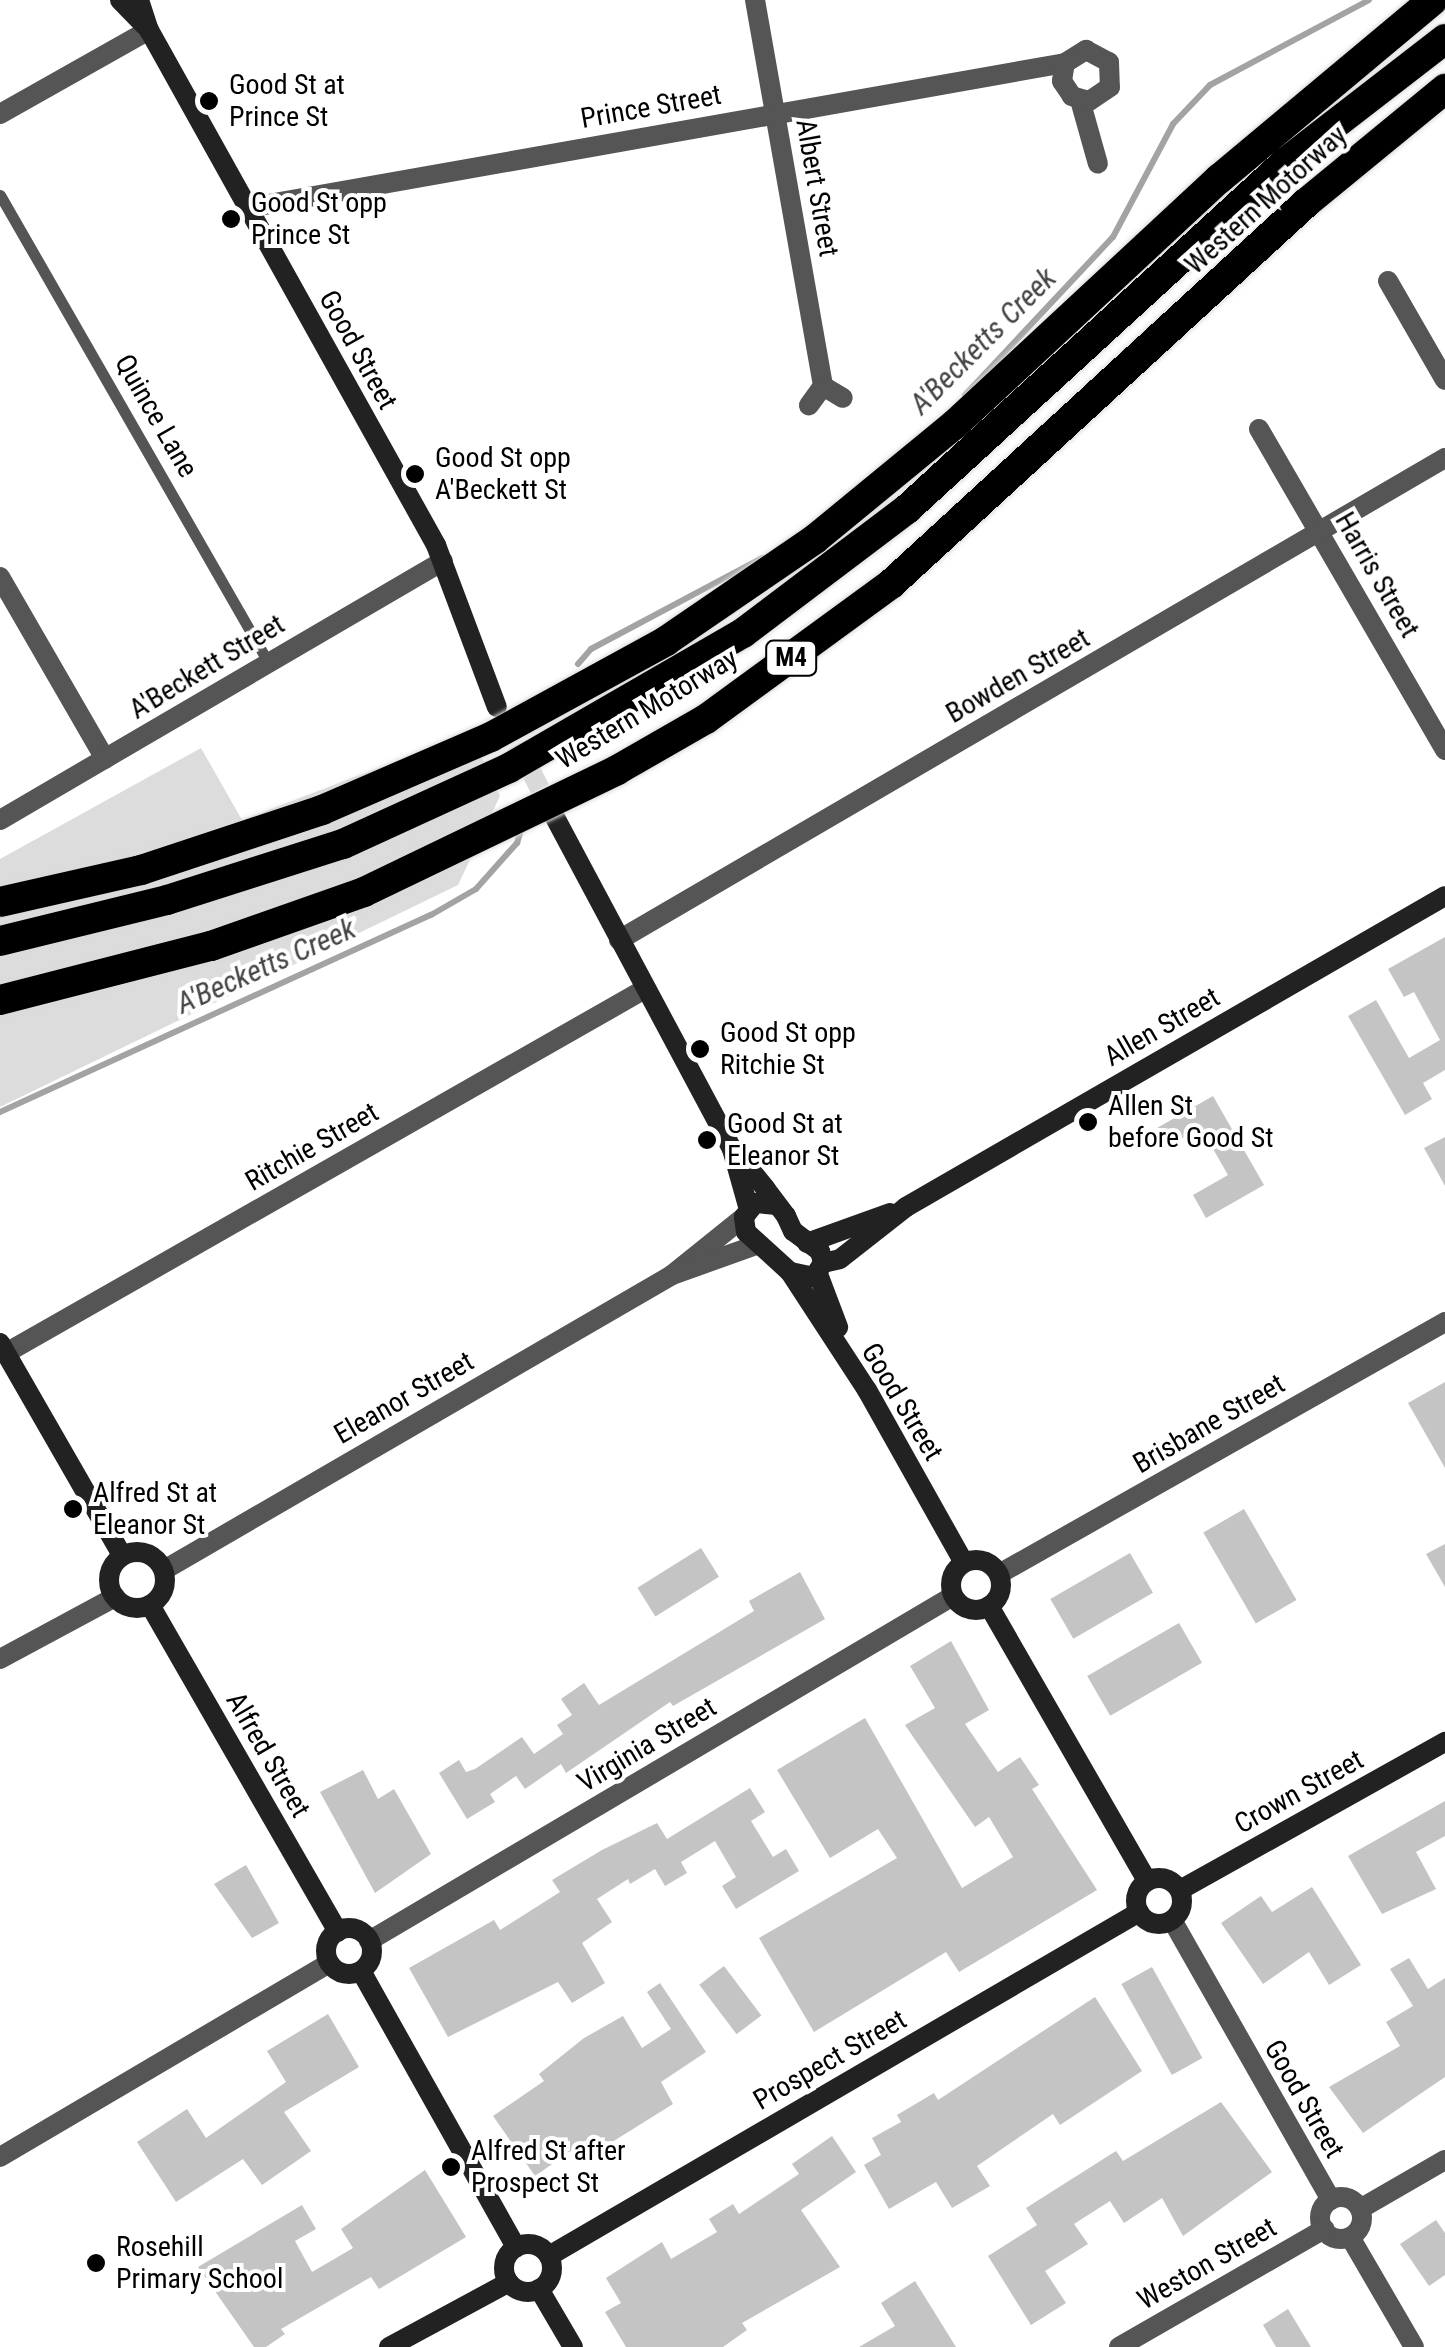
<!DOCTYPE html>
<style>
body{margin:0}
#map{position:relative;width:1445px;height:2347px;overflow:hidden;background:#fff;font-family:"Roboto Condensed",sans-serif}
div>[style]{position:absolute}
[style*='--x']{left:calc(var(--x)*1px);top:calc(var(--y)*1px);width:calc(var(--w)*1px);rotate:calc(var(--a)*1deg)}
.green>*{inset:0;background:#dcdcdc}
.stream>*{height:6px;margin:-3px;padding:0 3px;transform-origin:3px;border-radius:3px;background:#a3a3a3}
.building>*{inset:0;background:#c4c4c4;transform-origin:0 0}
.secondary-tunnel>*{height:20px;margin-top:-10px;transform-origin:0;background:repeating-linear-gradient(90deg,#d9d9d9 0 20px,transparent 0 30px)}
.lane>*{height:11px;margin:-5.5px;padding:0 5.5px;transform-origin:5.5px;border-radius:5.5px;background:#555}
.street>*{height:20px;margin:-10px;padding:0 10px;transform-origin:10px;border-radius:10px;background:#555}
.street>.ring{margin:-10px;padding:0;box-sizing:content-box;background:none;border:20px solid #555;border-radius:50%}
.secondary>*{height:20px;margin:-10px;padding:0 10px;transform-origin:10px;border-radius:10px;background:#222}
.secondary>.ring{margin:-10px;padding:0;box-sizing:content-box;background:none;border:20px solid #222;border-radius:50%}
.bridges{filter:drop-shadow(0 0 2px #dbdbdb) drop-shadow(0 0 2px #dbdbdb)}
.highway-bridge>*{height:30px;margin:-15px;padding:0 15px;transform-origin:15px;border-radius:15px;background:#000}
.dots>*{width:28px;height:28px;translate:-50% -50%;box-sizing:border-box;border:5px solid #fff;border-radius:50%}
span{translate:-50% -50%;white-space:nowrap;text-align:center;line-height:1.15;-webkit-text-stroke:8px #fff;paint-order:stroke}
.shield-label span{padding:2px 8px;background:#fff;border:2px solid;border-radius:8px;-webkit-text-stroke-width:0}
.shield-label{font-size:25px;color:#000;font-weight:700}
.poi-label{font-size:28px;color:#000}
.left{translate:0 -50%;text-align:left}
.street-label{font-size:28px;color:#000}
.water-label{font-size:30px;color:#444;font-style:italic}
</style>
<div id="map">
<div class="green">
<div style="clip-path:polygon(470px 733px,500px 796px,458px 885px,0 1107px,0 859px,201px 748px,242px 820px)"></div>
</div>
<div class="stream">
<div style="--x:965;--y:395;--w:216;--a:-46.9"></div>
<div style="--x:1113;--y:237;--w:128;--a:-62"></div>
<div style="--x:1173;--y:124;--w:54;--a:-46.5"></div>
<div style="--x:1210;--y:85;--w:180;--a:-28.1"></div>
<div style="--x:578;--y:664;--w:20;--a:-49"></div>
<div style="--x:591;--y:649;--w:194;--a:-28"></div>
<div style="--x:0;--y:1112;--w:474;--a:-24.6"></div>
<div style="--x:431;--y:915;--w:52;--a:-30"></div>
<div style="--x:476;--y:889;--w:62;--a:-48.3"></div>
<div style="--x:517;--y:843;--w:17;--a:-73"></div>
</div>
<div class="building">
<div style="clip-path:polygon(1445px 937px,1445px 1070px,1423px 1083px,1432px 1099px,1405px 1115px,1348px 1016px,1376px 1000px,1409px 1058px,1440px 1040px,1414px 992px,1404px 997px,1388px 969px)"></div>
<div style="clip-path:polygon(1213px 1096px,1264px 1185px,1206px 1218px,1193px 1195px,1228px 1175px,1201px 1128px,1168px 1146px,1157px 1128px)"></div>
<div style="clip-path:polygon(1445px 1137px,1445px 1186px,1424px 1148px)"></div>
<div style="clip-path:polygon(1445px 1382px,1445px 1468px,1408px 1403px)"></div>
<div style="left:1244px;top:1509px;width:105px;height:47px;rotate:60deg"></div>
<div style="clip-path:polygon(1445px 1544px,1445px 1587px,1426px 1554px)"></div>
<div style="left:701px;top:1548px;width:34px;height:75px;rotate:58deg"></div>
<div style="left:1130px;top:1553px;width:46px;height:92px;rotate:60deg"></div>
<div style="clip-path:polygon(800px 1572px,825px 1619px,673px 1706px,670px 1702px,566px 1773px,561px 1764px,525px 1789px,516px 1776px,490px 1794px,495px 1802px,467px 1819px,439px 1773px,459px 1760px,466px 1772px,475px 1769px,522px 1737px,534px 1754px,563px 1734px,557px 1725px,572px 1715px,561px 1699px,584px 1683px,599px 1705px,754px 1611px,749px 1601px)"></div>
<div style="left:1179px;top:1623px;width:46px;height:106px;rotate:60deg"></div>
<div style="clip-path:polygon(951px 1641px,989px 1710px,965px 1724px,998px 1772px,1020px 1757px,1039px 1785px,1032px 1789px,1097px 1890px,959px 1972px,946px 1952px,814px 2032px,759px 1938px,897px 1858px,878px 1829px,830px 1858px,777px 1770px,865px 1718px,962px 1888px,1013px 1857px,989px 1817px,975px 1827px,905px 1725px,935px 1708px,910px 1666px)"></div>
<div style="clip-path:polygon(363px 1770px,378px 1799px,394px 1789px,431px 1854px,375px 1893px,320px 1792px)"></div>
<div style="clip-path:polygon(750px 1788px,765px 1812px,751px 1821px,773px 1857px,786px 1849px,799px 1871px,736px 1909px,722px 1886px,736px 1877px,715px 1841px,681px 1862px,687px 1873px,665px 1886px,655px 1869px,630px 1884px,628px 1879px,597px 1899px,612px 1922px,582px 1943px,605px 1983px,572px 2003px,558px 1982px,448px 2037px,409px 1968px,494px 1920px,500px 1930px,560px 1892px,552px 1880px,602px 1850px,657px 1823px,667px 1839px)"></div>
<div style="clip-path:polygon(1445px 1801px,1445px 1836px,1416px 1852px,1436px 1889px,1382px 1914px,1348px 1856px)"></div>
<div style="clip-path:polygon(246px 1865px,279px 1923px,252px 1938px,214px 1884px)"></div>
<div style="clip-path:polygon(1312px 1887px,1361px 1965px,1329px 1985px,1309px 1952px,1263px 1984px,1221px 1923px,1261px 1896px,1272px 1912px)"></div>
<div style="clip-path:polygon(1409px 1958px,1428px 1989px,1445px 1978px,1445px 2077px,1363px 2133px,1329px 2087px,1400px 2046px,1386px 2022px,1413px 2006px,1390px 1969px)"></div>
<div style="left:724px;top:1966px;width:62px;height:31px;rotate:53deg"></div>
<div style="left:1152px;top:1967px;width:104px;height:35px;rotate:61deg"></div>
<div style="clip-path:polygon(660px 1983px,706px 2052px,661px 2082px,673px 2104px,593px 2154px,584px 2142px,535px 2176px,493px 2116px,544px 2081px,539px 2074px,584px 2038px,623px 2016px,642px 2048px,671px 2029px,647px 1992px)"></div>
<div style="clip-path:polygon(1095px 1997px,1142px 2071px,1060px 2125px,1053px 2114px,977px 2166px,990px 2186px,952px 2208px,936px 2182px,889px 2209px,864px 2165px,881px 2155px,872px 2138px,901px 2122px,897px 2115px,934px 2093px,938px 2100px)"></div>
<div style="clip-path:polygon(328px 2014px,359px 2067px,284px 2112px,311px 2151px,262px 2185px,243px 2159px,176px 2202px,137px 2142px,187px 2109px,206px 2138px,286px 2082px,267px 2051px)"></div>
<div style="clip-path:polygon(1221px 2102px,1272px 2172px,1183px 2236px,1162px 2198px,1124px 2223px,1110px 2201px,1074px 2224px,1088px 2244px,1045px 2271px,1066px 2303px,1031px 2325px,988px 2256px,1037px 2225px,1026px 2208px,1116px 2151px,1123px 2161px)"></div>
<div style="clip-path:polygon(832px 2136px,856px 2172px,801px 2210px,840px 2267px,742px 2323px,747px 2330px,723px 2347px,626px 2347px,605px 2312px,621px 2303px,606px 2278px,662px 2242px,671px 2259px,717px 2232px,709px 2219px,733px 2204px,739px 2214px,799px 2174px,792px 2164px)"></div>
<div style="clip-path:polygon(425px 2170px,466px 2237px,379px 2289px,371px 2277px,281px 2329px,285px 2334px,266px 2347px,254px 2347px,198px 2267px,302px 2205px,316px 2229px,295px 2241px,312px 2272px,353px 2248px,341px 2229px)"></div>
<div style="clip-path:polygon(1436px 2220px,1445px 2233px,1445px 2275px,1429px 2286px,1400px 2244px)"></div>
<div style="clip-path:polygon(915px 2281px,956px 2347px,859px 2347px,895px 2326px,881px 2303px)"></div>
<div style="clip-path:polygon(1288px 2309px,1311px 2347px,1276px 2347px,1263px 2325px)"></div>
</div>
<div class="secondary-tunnel">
<div style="--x:503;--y:718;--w:104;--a:62.4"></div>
</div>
<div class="lane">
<div style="--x:0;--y:195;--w:538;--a:60.15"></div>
</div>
<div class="street">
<div style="--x:755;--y:0;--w:392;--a:80"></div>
<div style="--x:823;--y:386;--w:24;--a:126"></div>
<div style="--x:1080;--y:100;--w:66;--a:74.3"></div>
<div style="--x:0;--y:114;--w:171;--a:-29.4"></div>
<div style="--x:247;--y:208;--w:831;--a:-10.05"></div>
<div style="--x:1065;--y:63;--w:25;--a:-32"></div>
<div style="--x:1086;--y:50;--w:26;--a:28"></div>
<div style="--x:1109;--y:62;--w:25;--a:88"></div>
<div style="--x:1110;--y:87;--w:25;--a:146"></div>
<div style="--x:1089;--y:101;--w:18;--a:-164"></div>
<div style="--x:1072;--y:96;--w:18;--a:-124"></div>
<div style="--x:1062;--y:81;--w:18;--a:-81"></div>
<div style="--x:1388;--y:281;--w:114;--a:60.1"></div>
<div style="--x:823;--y:386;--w:23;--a:31"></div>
<div style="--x:1259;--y:429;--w:371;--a:59.9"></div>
<div style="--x:0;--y:577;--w:210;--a:60"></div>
<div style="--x:0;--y:820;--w:513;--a:-30.31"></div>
<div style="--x:619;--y:940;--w:956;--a:-30.27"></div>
<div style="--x:673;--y:1274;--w:91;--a:-38.8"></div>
<div style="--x:6;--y:1353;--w:735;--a:-29.67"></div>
<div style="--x:164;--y:1570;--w:587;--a:-30.14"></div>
<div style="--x:672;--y:1275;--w:92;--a:-19.6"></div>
<div style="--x:999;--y:1574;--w:512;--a:-29.47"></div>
<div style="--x:0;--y:1659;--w:131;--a:-28.3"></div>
<div style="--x:1172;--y:1920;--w:322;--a:60.4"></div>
<div style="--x:369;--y:1941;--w:678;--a:-30.57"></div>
<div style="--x:0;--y:2157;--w:382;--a:-30.5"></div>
<div class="ring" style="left:1320px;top:2197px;width:22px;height:22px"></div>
<div style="--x:1360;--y:2209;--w:98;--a:-30"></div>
<div style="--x:1350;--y:2237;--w:127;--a:59.8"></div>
<div style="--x:1119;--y:2347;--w:237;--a:-29.9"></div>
</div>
<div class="secondary">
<div style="--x:120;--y:0;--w:35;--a:46"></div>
<div style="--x:139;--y:0;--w:32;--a:72"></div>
<div style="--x:149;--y:30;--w:590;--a:60.87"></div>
<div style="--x:436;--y:545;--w:173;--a:69.4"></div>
<div style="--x:551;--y:810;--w:384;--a:61.9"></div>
<div style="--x:732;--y:1149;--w:63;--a:74.4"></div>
<div style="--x:737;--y:1153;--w:45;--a:51.3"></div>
<div style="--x:765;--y:1188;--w:35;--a:53"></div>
<div style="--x:786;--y:1216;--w:17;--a:65"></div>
<div style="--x:793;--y:1231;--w:34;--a:37"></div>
<div style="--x:820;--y:1251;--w:12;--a:76"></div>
<div style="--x:823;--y:1263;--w:17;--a:123"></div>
<div style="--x:814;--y:1277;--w:25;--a:-168"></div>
<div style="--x:790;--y:1272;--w:59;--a:-137.7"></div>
<div style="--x:746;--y:1232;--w:15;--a:-98"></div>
<div style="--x:744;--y:1217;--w:18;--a:-52"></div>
<div style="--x:755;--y:1203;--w:22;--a:5"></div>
<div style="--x:807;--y:1243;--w:88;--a:-19.9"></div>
<div style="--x:823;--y:1263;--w:17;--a:-13"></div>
<div style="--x:840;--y:1259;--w:84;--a:-38.2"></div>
<div style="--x:906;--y:1207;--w:622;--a:-29.98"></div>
<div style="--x:790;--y:1272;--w:141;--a:56.9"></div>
<div style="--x:867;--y:1390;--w:198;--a:60.7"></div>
<div style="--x:818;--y:1274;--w:57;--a:69.3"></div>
<div style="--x:0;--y:1343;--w:245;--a:60.1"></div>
<div class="ring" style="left:109px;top:1552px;width:36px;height:36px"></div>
<div class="ring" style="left:951px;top:1560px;width:30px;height:30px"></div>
<div style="--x:150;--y:1605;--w:377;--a:60.1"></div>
<div style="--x:989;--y:1606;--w:317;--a:60.1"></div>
<div class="ring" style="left:1136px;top:1878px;width:26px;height:26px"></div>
<div style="--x:1180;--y:1890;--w:304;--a:-29.2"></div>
<div class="ring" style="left:326px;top:1928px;width:26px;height:26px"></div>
<div style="--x:361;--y:1971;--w:317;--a:60.7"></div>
<div class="ring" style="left:504px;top:2244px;width:28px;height:28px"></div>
<div style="--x:549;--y:2256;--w:683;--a:-30.24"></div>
<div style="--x:539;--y:2289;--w:67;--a:59.6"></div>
<div style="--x:389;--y:2347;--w:136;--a:-28.4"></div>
</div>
<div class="bridges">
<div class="highway-bridge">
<div style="--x:0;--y:902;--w:145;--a:-12.8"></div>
<div style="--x:141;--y:870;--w:191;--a:-18.3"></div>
<div style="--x:322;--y:810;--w:184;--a:-23.4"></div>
<div style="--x:491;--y:737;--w:200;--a:-28.7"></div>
<div style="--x:666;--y:641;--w:181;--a:-34.4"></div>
<div style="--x:815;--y:539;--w:180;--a:-39.4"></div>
<div style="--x:954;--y:425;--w:362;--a:-42.9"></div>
<div style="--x:1219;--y:179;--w:279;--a:-39.9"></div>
<div style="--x:0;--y:941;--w:172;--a:-13.8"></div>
<div style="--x:167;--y:900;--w:185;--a:-17.7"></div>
<div style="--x:343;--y:844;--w:183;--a:-24.6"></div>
<div style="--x:509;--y:768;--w:270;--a:-30"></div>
<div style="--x:743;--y:633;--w:206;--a:-37.1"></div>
<div style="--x:907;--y:509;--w:514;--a:-42.48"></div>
<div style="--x:1286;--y:162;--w:201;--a:-37.7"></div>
<div style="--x:0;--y:1000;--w:218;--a:-14.4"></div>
<div style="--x:211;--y:946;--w:162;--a:-19.4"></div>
<div style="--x:364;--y:892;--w:281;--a:-25.7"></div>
<div style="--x:617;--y:770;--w:103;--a:-29.8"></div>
<div style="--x:706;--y:719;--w:229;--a:-36.1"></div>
<div style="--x:891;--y:584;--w:563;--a:-42.55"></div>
<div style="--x:1306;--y:203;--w:180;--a:-39.4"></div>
</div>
</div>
<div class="dots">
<div style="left:209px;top:101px;background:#000"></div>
<div style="left:231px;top:219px;background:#000"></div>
<div style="left:415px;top:474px;background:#000"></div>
<div style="left:700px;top:1049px;background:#000"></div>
<div style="left:1088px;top:1122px;background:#000"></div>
<div style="left:707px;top:1140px;background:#000"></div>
<div style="left:73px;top:1509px;background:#000"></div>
<div style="left:451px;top:2167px;background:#000"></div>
<div style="left:96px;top:2263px;background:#000"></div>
</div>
<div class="shield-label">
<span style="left:791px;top:658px">M4</span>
</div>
<div class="poi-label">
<span class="left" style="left:229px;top:101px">Good St at<br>Prince St</span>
<span class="left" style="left:251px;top:219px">Good St opp<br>Prince St</span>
<span class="left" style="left:435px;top:474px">Good St opp<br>A'Beckett St</span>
<span class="left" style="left:720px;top:1049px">Good St opp<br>Ritchie St</span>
<span class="left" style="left:1108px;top:1122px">Allen St<br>before Good St</span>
<span class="left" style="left:727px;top:1140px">Good St at<br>Eleanor St</span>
<span class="left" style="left:93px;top:1509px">Alfred St at<br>Eleanor St</span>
<span class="left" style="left:471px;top:2167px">Alfred St after<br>Prospect St</span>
<span class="left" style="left:116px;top:2263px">Rosehill<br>Primary School</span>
</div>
<div class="street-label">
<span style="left:651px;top:107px;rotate:-10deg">Prince Street</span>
<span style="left:817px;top:188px;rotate:80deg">Albert Street</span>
<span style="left:1266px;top:200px;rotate:-42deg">Western Motorway</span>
<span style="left:358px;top:350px;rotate:61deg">Good Street</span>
<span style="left:156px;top:416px;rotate:60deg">Quince Lane</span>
<span style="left:1377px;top:575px;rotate:60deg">Harris Street</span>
<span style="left:207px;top:667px;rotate:-31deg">A'Beckett Street</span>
<span style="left:1018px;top:676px;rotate:-30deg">Bowden Street</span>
<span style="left:647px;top:709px;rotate:-31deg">Western Motorway</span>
<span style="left:1162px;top:1027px;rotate:-30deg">Allen Street</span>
<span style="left:312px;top:1147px;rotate:-30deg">Ritchie Street</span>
<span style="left:404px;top:1398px;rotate:-30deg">Eleanor Street</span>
<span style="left:902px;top:1402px;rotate:59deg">Good Street</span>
<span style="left:1209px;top:1424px;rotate:-30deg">Brisbane Street</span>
<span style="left:647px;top:1745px;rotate:-31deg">Virginia Street</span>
<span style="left:268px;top:1755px;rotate:60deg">Alfred Street</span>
<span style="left:1299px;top:1792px;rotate:-29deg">Crown Street</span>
<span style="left:830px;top:2060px;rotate:-30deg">Prospect Street</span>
<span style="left:1304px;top:2099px;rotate:60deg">Good Street</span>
<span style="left:1207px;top:2264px;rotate:-30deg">Weston Street</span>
</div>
<div class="water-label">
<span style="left:983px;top:341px;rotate:-45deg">A'Becketts Creek</span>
<span style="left:266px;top:966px;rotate:-24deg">A'Becketts Creek</span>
</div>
</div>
